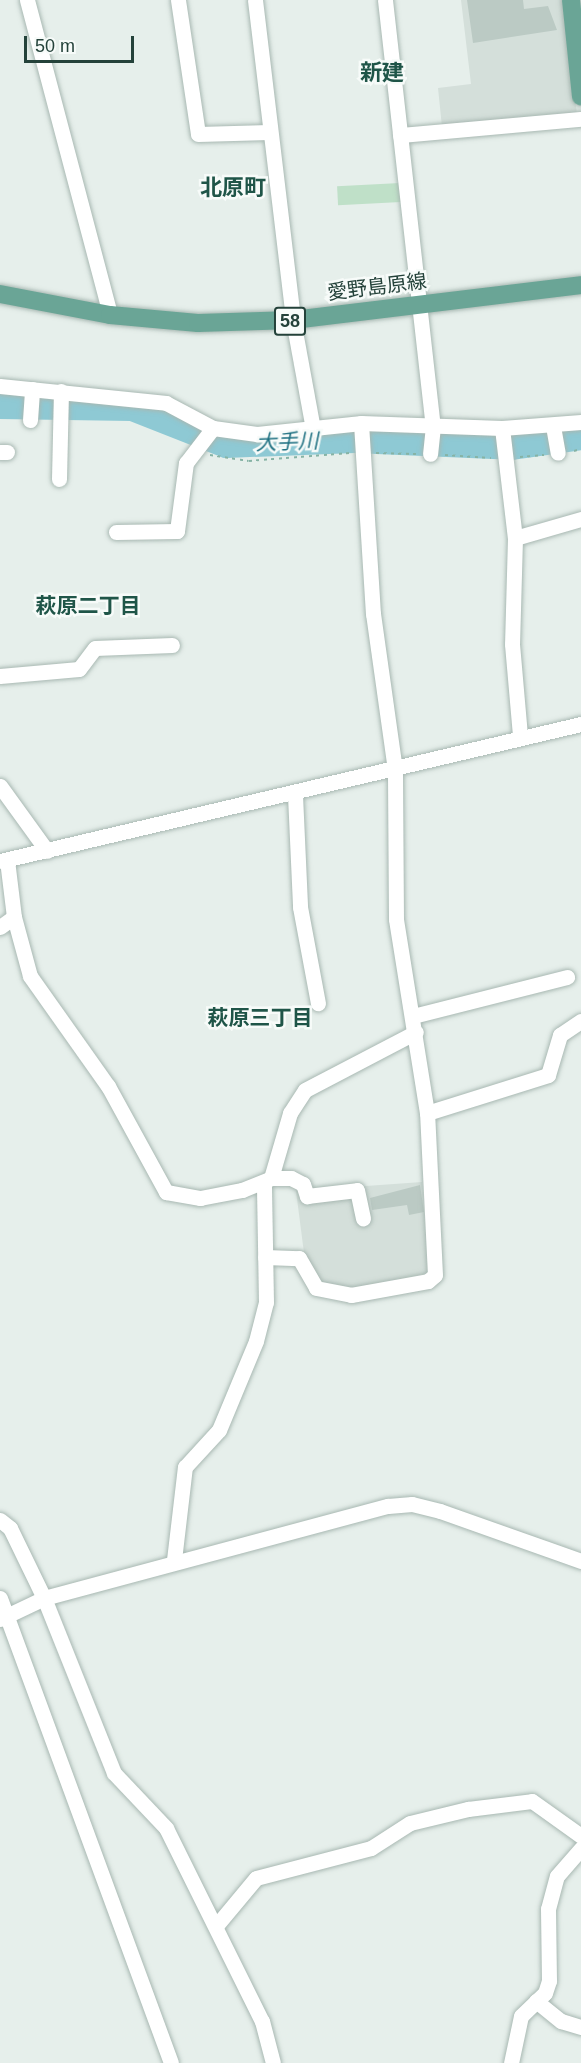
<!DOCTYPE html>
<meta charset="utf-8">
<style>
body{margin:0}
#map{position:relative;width:581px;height:2063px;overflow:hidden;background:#e6efeb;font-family:Helvetica,"Noto Sans JP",sans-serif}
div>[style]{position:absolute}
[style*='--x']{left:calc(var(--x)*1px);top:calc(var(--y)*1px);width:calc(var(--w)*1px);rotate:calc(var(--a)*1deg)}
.built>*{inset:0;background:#d4dfda}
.green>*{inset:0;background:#bfe0c8;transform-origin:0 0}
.river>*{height:26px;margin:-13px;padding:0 13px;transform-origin:13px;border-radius:13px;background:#8ec9d4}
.building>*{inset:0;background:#bbcac4}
.path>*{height:2px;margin-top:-1px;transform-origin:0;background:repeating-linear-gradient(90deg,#86b3a5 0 3px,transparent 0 7.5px)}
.roads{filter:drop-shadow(0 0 2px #a8b8b2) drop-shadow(0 0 2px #a8b8b2)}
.minor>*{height:15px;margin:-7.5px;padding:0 7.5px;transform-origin:7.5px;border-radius:7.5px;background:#fff}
.major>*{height:18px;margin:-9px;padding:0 9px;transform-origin:9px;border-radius:9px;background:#6aa596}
span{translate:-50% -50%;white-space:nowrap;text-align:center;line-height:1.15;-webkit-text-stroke:5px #f7fbf9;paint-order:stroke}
.shield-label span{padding:2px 4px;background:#f7fbf9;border:2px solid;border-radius:4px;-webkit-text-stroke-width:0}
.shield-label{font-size:18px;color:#24423a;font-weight:700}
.street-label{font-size:20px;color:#24423a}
.water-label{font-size:21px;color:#1c6f80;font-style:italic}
.neighbourhood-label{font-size:21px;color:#1f5548;font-weight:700}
.quarter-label{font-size:22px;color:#1f5548;font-weight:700}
.scale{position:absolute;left:24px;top:36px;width:110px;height:27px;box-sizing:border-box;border:3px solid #24423a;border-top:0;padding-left:8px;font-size:18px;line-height:21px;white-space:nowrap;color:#24423a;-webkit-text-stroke:4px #f7fbf9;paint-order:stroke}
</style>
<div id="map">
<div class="built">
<div style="clip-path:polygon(461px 0,562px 0,577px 114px,442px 127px,438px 88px,471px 84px)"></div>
<div style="clip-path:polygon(422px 1182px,429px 1273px,351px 1290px,315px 1280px,304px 1253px,296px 1191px)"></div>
</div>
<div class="green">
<div style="left:400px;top:183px;width:19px;height:63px;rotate:87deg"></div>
</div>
<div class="river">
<div style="--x:0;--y:406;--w:132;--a:0.9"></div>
<div style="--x:132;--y:408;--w:101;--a:21.5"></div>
<div style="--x:226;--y:445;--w:128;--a:-2.2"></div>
<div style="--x:354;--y:440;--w:158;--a:2.5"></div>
<div style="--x:512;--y:447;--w:70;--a:-8.2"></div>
</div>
<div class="building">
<div style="clip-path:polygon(467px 0,523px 0,524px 9px,548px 6px,557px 30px,473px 43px)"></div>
<div style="clip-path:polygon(420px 1185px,424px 1212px,409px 1215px,407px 1205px,372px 1210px,370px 1198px)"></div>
</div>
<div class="path">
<div style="--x:574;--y:451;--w:7;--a:-16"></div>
<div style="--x:376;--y:453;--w:40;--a:1.4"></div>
<div style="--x:210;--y:455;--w:39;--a:9"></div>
<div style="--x:249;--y:461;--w:101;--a:-4.5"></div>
<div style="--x:445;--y:455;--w:46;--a:3.7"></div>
<div style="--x:520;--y:457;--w:24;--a:-5"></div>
</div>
<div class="roads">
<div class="minor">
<div style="--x:27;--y:0;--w:326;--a:75.2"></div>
<div style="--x:178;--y:0;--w:135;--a:81.5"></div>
<div style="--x:198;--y:134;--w:71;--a:-1.6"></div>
<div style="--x:255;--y:0;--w:322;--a:83.2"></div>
<div style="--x:293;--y:320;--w:111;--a:79.6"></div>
<div style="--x:385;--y:0;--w:429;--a:83.6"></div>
<div style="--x:433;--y:426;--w:28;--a:96"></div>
<div style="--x:400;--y:135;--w:182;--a:-5.1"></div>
<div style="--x:0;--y:386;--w:167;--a:5.8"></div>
<div style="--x:166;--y:403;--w:53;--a:28"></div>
<div style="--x:213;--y:428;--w:44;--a:7.8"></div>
<div style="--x:257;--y:434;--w:105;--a:-6"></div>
<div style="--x:361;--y:423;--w:141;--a:2"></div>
<div style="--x:502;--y:428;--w:79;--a:-4.3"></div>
<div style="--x:30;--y:420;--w:31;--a:-86"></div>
<div style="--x:553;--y:426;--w:27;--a:80"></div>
<div style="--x:502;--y:428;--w:111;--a:83.3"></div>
<div style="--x:515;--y:538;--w:106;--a:91.6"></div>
<div style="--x:512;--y:644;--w:91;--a:85"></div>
<div style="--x:0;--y:452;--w:7;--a:0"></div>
<div style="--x:59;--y:479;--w:88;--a:-88.7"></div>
<div style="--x:116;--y:532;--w:61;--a:-0.9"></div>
<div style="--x:177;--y:531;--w:69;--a:-82.5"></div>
<div style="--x:186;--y:463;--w:44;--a:-52.4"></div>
<div style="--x:515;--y:538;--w:69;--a:-16.1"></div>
<div style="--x:0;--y:676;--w:79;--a:-5.1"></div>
<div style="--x:79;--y:669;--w:26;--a:-53"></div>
<div style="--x:95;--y:648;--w:77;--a:-2.2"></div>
<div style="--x:0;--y:786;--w:80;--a:54.1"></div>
<div style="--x:295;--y:795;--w:112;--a:87.4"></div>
<div style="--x:300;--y:907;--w:98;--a:79.4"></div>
<div style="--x:7;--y:860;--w:57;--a:83"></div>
<div style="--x:14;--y:917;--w:61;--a:74.8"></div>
<div style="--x:30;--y:976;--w:135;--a:54.7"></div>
<div style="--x:108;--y:1086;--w:121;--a:61.3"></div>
<div style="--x:166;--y:1192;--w:35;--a:10"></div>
<div style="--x:200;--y:1198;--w:43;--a:-10.8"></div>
<div style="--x:242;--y:1190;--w:31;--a:-22"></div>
<div style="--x:271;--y:1178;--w:20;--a:0"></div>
<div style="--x:291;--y:1178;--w:13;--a:27"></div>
<div style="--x:303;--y:1184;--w:13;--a:72"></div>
<div style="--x:307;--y:1196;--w:50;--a:-6.8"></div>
<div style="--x:357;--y:1190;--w:29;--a:78"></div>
<div style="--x:0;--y:861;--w:597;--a:-13.27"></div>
<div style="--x:0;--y:927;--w:17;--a:-36"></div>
<div style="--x:413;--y:1016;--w:159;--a:-14.2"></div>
<div style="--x:427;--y:1113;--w:127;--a:-17.4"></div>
<div style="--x:548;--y:1075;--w:42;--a:-73.3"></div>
<div style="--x:560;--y:1035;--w:25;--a:-34"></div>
<div style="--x:271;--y:1178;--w:68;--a:-73.7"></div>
<div style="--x:290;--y:1113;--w:27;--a:-57"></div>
<div style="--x:305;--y:1090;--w:125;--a:-27.6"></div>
<div style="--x:265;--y:1257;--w:34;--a:2"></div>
<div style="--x:299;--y:1258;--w:34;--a:60"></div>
<div style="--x:316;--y:1288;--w:36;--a:11"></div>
<div style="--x:351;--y:1295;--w:78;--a:-10.3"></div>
<div style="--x:428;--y:1281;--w:9;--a:-41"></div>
<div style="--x:435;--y:1275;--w:162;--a:-92.8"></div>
<div style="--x:427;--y:1113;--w:196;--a:-99.1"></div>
<div style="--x:396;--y:919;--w:149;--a:-90.4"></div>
<div style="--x:395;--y:770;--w:158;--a:-98"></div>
<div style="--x:373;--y:614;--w:191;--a:-93.6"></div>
<div style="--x:0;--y:1520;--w:13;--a:39"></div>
<div style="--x:10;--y:1528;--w:78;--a:64.1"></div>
<div style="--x:44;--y:1598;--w:188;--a:68.2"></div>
<div style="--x:114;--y:1773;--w:76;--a:46.6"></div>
<div style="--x:166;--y:1828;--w:216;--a:63.6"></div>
<div style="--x:262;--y:2021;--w:43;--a:75.3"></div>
<div style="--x:174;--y:1560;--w:94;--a:-83.3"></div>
<div style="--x:185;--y:1467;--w:50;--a:-47.4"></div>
<div style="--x:219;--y:1430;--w:96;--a:-67.4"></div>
<div style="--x:256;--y:1341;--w:40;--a:-75.6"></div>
<div style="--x:266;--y:1302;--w:120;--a:-91"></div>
<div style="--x:0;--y:1598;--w:495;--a:69.8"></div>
<div style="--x:0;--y:1619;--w:49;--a:-25.5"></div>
<div style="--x:44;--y:1598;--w:356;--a:-15"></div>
<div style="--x:388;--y:1506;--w:24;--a:-5"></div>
<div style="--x:412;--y:1504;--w:29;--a:14"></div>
<div style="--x:440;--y:1511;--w:150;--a:19.5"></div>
<div style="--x:216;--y:1926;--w:62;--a:-50.2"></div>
<div style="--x:256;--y:1878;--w:119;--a:-14.6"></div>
<div style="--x:371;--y:1848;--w:46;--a:-32.7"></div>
<div style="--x:410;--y:1823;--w:60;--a:-13.6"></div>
<div style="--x:468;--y:1809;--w:64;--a:-7.1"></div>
<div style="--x:532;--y:1801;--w:60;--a:35.5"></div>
<div style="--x:536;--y:2001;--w:32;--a:39"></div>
<div style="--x:561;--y:2021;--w:21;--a:17"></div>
<div style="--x:511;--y:2063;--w:48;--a:-78"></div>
<div style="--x:521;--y:2016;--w:33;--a:-44"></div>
<div style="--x:545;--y:1993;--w:13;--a:-72"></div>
<div style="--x:549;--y:1981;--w:72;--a:-90.8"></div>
<div style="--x:548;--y:1909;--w:34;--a:-75"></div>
<div style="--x:557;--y:1876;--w:37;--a:-49"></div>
</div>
<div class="major">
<div style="--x:571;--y:0;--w:97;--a:84.1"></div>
<div style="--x:0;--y:294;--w:112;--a:10.8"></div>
<div style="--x:110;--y:315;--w:88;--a:5.2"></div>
<div style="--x:198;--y:323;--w:95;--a:-1.8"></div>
<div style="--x:293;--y:320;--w:290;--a:-6.9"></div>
</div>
</div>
<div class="shield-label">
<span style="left:290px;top:321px">58</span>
</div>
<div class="street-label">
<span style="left:377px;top:287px;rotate:-7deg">愛野島原線</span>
</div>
<div class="water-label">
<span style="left:287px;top:442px;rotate:-2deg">大手川</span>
</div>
<div class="neighbourhood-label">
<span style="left:88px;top:606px">萩原二丁目</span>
<span style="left:260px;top:1018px">萩原三丁目</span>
</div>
<div class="quarter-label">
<span style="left:382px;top:73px">新建</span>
<span style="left:233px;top:188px">北原町</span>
</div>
<div class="scale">50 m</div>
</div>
